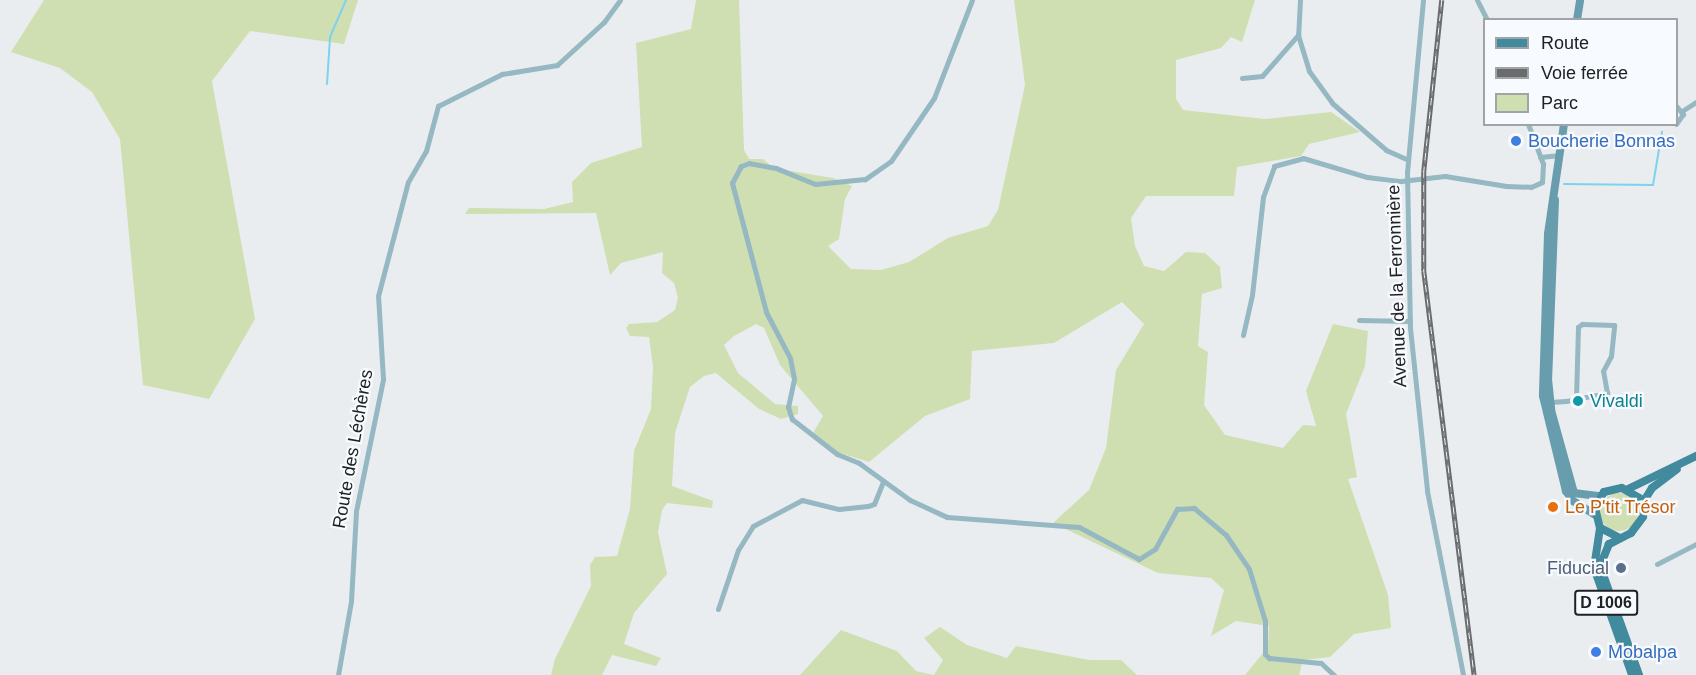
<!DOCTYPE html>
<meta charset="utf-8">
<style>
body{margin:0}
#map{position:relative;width:1696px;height:675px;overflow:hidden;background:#eaedf0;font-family:Helvetica,sans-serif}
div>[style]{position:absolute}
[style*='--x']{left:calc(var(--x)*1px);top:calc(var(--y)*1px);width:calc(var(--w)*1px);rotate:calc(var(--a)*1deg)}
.green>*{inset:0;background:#cfdfb1}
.round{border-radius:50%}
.stream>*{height:2px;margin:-1px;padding:0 1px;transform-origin:1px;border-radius:1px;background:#7dd2ed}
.street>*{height:5px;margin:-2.5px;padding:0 2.5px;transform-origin:2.5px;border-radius:2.5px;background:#95b8c2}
.secondary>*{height:8px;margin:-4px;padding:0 4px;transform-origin:4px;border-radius:4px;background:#679dad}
.primary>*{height:8px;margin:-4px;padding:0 4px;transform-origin:4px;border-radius:4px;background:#428a9d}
.rail>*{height:4.5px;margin-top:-2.25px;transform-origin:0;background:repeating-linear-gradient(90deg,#f7fafe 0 7px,#696b6d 0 14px);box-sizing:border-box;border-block:2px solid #696b6d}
.dots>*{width:16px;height:16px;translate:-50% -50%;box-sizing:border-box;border:3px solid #f7fafe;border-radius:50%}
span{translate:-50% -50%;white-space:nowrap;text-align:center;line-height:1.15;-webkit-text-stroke:4.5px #f7fafe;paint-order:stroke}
.shield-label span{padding:2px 4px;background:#f7fafe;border:2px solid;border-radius:4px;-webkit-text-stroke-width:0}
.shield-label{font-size:16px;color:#202123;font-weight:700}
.shop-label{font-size:18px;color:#366cbe}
.left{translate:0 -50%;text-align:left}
.street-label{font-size:18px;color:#202123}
.culture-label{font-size:18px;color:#0d838f}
.food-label{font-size:18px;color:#c56008}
.service-label{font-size:18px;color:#4e5e75}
.right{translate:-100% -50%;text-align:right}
.legend{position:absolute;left:1483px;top:18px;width:195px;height:108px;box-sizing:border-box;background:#f7fafe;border:2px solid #a1a3a6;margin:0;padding:8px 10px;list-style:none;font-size:18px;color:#202123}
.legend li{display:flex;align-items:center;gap:12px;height:30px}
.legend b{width:30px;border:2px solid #a1a3a6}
</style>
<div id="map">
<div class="green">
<div style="clip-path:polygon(44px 0,358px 0,344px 44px,250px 31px,212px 81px,255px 319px,209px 399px,143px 385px,120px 139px,92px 92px,60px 68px,11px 52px)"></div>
<div style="clip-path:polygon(696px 0,739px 0,744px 150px,749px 159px,763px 159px,773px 168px,833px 178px,852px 186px,845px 199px,839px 239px,828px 246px,851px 269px,881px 270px,909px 262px,948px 238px,988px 226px,998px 210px,1025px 85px,1014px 0,1255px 0,1242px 42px,1231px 37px,1221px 48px,1176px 60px,1176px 99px,1183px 110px,1265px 119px,1331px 112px,1360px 132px,1309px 144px,1301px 156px,1237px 167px,1234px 196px,1146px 196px,1131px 218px,1135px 246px,1144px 266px,1164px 271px,1186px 252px,1205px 253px,1220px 267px,1222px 288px,1202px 294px,1198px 346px,1208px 352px,1204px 405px,1225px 435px,1283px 448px,1303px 425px,1316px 426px,1306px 391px,1333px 324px,1368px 331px,1365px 366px,1346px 414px,1357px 477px,1348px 479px,1388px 595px,1391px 628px,1354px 634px,1330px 657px,1303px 660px,1299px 675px,1245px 675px,1268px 647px,1269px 626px,1236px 621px,1211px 636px,1224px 590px,1211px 578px,1158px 573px,1053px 523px,1089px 490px,1106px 448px,1116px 370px,1144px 324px,1122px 302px,1054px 343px,972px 351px,970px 399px,925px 416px,869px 462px,837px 452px,813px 433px,823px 416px,780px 365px,764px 328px,756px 324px,734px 336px,724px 345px,738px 373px,775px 404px,798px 406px,798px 414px,781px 419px,759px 409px,716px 373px,704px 376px,690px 387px,675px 433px,672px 486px,713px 501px,712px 508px,667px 503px,662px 510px,658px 532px,667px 574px,634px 613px,624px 644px,661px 658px,656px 666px,612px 655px,602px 675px,551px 675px,555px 659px,591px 586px,590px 565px,595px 557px,617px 556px,630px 509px,634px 451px,651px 409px,653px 367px,649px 337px,630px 336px,626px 328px,629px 324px,657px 322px,675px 310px,678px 298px,674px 283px,662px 273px,663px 252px,621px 263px,610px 275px,596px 213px,465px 214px,469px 208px,544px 209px,573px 202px,572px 182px,591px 163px,642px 147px,636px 43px,691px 29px)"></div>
<div class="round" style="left:1600px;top:493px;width:38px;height:38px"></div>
<div style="clip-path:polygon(940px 627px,967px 645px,1007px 658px,1016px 646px,1089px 660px,1121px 660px,1137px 675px,800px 675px,841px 630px,897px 651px,916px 671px,934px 675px,943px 660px,924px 638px)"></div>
</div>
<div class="stream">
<div style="--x:327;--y:84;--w:47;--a:-86.3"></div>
<div style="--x:330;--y:37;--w:40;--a:-66.6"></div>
<div style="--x:1564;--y:184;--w:89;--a:0.6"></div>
<div style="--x:1653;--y:185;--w:54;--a:-80.4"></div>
</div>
<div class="street">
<div style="--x:972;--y:0;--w:105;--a:111.2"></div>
<div style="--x:934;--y:98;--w:76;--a:124.3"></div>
<div style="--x:891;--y:161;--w:32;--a:145"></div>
<div style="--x:865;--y:179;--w:50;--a:174.3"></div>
<div style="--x:815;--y:184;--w:42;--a:-157.7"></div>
<div style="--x:776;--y:168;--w:27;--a:-170"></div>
<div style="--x:749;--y:163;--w:9;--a:159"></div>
<div style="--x:741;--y:166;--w:19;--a:118"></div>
<div style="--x:732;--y:183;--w:133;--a:75.2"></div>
<div style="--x:766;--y:312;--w:52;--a:62.4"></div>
<div style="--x:790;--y:358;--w:21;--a:79"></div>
<div style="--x:794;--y:379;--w:29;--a:102"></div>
<div style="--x:788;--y:407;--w:13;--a:72"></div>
<div style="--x:792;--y:419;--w:57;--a:37.9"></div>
<div style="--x:837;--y:454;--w:24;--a:22"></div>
<div style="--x:859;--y:463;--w:63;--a:36"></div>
<div style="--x:910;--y:500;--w:41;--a:24.7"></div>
<div style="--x:947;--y:517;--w:132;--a:4.3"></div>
<div style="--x:1079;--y:527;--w:68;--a:28.1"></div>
<div style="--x:1139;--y:559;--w:19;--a:-32"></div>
<div style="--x:1155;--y:549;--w:46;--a:-61.2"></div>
<div style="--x:1177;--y:509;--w:17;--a:-3"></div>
<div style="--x:1194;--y:508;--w:42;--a:40.2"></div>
<div style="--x:1226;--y:535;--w:41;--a:55.9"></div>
<div style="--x:1249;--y:569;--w:54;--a:72.9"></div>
<div style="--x:1265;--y:621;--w:33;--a:90"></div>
<div style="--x:1265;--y:654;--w:6;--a:45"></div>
<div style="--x:1269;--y:658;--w:52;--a:5.5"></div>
<div style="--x:1321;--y:663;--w:18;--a:43"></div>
<div style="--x:1300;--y:0;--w:35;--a:93"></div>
<div style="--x:1298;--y:35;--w:38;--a:73"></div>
<div style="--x:1309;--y:71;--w:39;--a:54"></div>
<div style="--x:1332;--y:103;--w:72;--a:41"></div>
<div style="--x:1386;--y:150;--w:24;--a:24"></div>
<div style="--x:1423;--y:0;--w:173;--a:95.3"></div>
<div style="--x:1407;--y:172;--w:156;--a:88.9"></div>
<div style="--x:1410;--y:328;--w:164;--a:84"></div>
<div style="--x:1427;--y:491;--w:187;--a:78.9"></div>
<div style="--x:1477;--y:0;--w:22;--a:63"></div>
<div style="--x:1242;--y:78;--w:20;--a:-6"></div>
<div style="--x:1262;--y:76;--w:55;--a:-48.7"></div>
<div style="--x:1676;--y:106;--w:11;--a:49"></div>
<div style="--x:1683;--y:114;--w:12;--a:125"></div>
<div style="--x:1682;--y:111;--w:17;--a:-33"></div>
<div style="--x:1528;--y:124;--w:43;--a:69.4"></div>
<div style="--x:1543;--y:164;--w:18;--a:93"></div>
<div style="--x:1540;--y:157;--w:20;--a:-6"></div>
<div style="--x:1359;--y:320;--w:51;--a:1.1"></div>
<div style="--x:1243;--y:335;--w:41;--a:-77.3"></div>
<div style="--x:1252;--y:295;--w:99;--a:-83.6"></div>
<div style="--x:1263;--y:197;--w:33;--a:-70"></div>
<div style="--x:1274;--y:166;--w:30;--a:-15"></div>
<div style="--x:1303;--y:158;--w:67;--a:16.5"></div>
<div style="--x:1367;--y:177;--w:34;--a:7"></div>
<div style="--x:1401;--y:181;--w:44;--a:-6.5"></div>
<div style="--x:1445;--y:176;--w:62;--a:9.3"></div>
<div style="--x:1506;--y:186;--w:25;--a:2"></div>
<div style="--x:1531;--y:187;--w:12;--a:-24"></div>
<div style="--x:1550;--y:402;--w:16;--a:-4"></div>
<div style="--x:1566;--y:401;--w:10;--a:-11"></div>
<div style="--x:1576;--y:399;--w:32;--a:-11"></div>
<div style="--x:1607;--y:393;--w:22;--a:-100"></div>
<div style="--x:1603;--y:371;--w:17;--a:-62"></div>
<div style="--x:1611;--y:356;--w:31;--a:-84"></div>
<div style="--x:1614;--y:325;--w:32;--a:-178"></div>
<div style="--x:1582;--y:324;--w:5;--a:143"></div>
<div style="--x:1578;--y:327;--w:72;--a:91.6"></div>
<div style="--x:1657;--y:564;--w:44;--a:-27.1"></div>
<div style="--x:718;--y:609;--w:62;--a:-71.3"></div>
<div style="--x:738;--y:550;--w:28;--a:-58"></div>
<div style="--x:753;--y:526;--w:55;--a:-28"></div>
<div style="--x:802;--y:500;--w:38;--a:14"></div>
<div style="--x:839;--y:509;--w:29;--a:-6"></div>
<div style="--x:868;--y:506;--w:6;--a:-18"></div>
<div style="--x:874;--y:504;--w:24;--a:-68"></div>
<div style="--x:338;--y:675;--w:75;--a:-80"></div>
<div style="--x:351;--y:601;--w:90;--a:-86.8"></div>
<div style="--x:356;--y:511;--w:135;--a:-78.4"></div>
<div style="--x:383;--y:379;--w:83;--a:-93.4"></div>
<div style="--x:378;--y:296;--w:118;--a:-75.3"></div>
<div style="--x:408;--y:182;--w:36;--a:-60"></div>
<div style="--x:426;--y:151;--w:47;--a:-75.1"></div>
<div style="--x:438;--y:106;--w:72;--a:-26.6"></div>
<div style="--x:502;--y:74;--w:56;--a:-9.3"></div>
<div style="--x:557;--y:65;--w:64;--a:-42.5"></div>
<div style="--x:604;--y:22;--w:27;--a:-54"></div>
</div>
<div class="secondary">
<div style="--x:1577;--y:20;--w:20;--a:-81"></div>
<div style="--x:1564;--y:124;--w:111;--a:98.3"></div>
<div style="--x:1548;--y:234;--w:162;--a:91.8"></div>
<div style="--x:1543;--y:396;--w:98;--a:76.4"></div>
<div style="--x:1566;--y:491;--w:12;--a:55"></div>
<div style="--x:1573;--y:501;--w:25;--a:32"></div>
<div style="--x:1555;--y:200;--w:179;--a:92.2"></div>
<div style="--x:1548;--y:379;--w:31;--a:84"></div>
<div style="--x:1551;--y:410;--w:86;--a:74.5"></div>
<div style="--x:1574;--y:493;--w:26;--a:7"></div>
</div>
<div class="primary">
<div style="--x:1628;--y:489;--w:76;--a:-25.9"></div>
<div style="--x:1642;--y:504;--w:19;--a:-58"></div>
<div style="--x:1652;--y:488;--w:31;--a:-37"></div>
<div style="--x:1600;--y:528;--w:40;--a:98.5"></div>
<div style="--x:1594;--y:568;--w:114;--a:70.4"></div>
<div style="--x:1618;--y:537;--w:20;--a:-153"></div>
<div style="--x:1600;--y:528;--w:21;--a:-104"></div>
<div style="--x:1595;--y:508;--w:18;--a:-61"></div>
<div style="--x:1604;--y:492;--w:18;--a:-13"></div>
<div style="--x:1622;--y:488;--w:20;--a:30"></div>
<div style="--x:1639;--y:498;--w:19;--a:78"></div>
<div style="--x:1643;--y:517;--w:20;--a:127"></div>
<div style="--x:1631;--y:533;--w:25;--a:153"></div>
<div style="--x:1609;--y:544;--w:24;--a:112"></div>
<div style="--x:1600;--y:566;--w:116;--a:70.3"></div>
</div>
<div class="rail">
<div style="--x:1442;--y:0;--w:172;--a:96"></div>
<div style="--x:1424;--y:171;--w:100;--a:90"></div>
<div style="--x:1424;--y:271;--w:407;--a:82.9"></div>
</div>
<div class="dots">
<div style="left:1516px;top:141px;background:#3f7fe0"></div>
<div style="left:1578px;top:401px;background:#0f9aa8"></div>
<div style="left:1553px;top:507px;background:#e8710a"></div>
<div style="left:1621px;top:568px;background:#5c6f8a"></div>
<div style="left:1596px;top:652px;background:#3f7fe0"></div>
</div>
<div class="shield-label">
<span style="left:1606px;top:603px">D 1006</span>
</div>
<div class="shop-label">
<span class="left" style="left:1528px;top:141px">Boucherie Bonnas</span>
<span class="left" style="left:1608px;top:652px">Mobalpa</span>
</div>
<div class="street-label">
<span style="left:1397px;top:286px;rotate:-92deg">Avenue de la Ferronnière</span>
<span style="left:353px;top:449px;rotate:-80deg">Route des Léchères</span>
</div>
<div class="culture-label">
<span class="left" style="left:1590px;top:401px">Vivaldi</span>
</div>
<div class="food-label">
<span class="left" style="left:1565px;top:507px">Le P'tit Trésor</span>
</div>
<div class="service-label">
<span class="right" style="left:1609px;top:568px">Fiducial</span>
</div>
<ul class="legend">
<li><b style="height:8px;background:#428a9d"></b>Route</li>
<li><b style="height:8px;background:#696b6d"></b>Voie ferrée</li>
<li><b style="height:16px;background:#cfdfb1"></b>Parc</li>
</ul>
</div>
